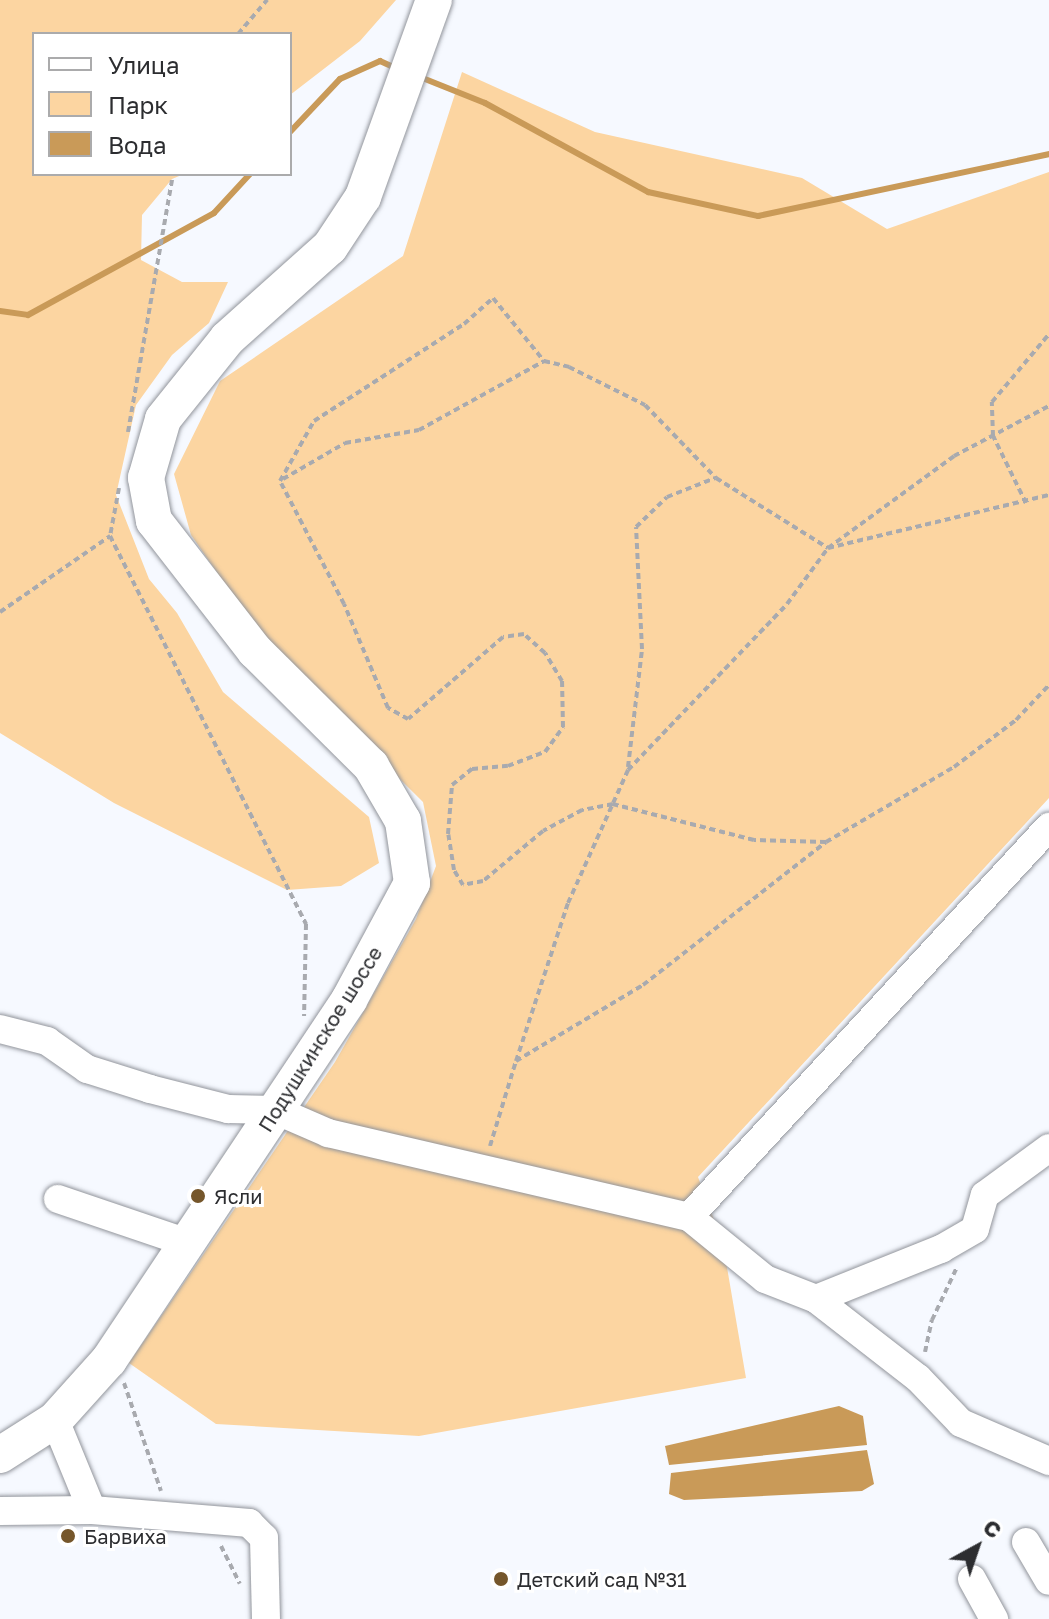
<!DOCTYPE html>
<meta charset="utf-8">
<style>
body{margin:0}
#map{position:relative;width:1049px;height:1619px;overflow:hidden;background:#f6f9ff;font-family:"Golos Text",sans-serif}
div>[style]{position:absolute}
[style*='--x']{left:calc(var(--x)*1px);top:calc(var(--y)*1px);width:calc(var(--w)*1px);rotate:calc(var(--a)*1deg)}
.green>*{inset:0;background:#fcd5a1}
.water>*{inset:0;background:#c99a58}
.stream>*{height:6px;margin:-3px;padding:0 3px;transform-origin:3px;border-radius:3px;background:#c99a58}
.path>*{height:4px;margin-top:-2px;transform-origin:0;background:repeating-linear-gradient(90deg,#a8aaaf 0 6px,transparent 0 10px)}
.roads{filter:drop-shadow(0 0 2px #92959c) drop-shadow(0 0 2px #92959c)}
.minor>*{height:28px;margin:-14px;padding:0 14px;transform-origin:14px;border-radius:14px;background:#fff}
.major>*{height:36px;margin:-18px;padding:0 18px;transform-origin:18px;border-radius:18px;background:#fff}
.dots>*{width:22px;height:22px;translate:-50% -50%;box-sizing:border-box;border:4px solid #fff;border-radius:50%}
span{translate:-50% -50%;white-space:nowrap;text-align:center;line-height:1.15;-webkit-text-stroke:6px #fff;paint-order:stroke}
.street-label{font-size:20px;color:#2c2d30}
.poi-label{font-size:20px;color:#2c2d30}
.left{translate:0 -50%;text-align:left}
.legend{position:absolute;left:32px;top:32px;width:260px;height:144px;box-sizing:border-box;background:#fff;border:2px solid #ababac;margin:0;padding:10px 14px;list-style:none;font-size:24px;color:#2c2d30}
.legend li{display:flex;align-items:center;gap:16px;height:40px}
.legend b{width:40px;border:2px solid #ababac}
.north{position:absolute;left:937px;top:1507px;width:80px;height:80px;-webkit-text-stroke:6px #fff;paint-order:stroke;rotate:40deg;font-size:22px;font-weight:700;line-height:32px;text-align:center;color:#2c2d30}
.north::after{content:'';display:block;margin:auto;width:28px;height:36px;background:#2c2d30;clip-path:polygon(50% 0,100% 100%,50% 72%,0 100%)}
</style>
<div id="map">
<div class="green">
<div style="clip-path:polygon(0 0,396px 0,360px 41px,290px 95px,290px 34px,34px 34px,34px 174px,184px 174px,172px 179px,142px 215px,141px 260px,182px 282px,228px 282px,209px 323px,172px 355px,136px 405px,116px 495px,149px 579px,177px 613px,223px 692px,369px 817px,379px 863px,341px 886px,287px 890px,114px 803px,0 733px)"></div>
<div style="clip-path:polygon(462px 72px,595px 132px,802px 178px,887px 229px,1049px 172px,1049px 798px,698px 1177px,723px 1244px,746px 1378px,419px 1436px,216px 1424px,129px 1363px,335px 1062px,416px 919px,436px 866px,423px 802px,272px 652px,191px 535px,174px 474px,220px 381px,403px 256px)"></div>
</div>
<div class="water">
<div style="clip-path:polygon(839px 1406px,863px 1416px,867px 1445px,669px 1465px,665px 1446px)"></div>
<div style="clip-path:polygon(867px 1450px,874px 1484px,862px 1491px,684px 1500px,669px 1494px,671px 1473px)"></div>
</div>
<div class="stream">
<div style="--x:420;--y:77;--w:70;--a:21.8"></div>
<div style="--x:485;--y:103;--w:186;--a:28.6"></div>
<div style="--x:648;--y:192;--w:113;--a:12.3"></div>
<div style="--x:758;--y:216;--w:298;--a:-12"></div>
<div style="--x:290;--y:132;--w:73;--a:-46.7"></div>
<div style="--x:340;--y:79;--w:44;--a:-24.2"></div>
<div style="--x:380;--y:61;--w:20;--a:24"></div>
<div style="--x:0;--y:311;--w:28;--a:8"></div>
<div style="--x:28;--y:315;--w:212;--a:-28.7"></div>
<div style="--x:214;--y:213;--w:53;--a:-47.3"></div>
</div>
<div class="path">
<div style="--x:238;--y:34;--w:45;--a:-49.5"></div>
<div style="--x:128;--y:432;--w:262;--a:-80.1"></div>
<div style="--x:283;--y:479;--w:72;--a:-30.1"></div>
<div style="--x:345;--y:443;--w:75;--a:-10"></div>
<div style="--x:419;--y:430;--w:143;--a:-28.9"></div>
<div style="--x:119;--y:488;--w:49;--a:100.6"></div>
<div style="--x:110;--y:536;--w:435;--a:63.2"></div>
<div style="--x:306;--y:924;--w:92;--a:91.2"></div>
<div style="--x:1026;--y:503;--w:75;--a:-116.2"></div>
<div style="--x:993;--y:436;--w:34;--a:-92"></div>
<div style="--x:992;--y:402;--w:89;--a:-50"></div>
<div style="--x:0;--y:612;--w:134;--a:-34.6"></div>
<div style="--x:628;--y:767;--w:119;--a:-83.2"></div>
<div style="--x:642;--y:649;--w:122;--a:-92.8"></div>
<div style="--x:636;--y:527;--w:43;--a:-44.1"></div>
<div style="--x:667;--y:497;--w:52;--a:-21.6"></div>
<div style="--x:826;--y:842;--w:72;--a:-178.4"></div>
<div style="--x:754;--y:840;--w:146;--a:-165.7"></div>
<div style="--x:613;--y:804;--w:32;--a:169"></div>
<div style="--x:582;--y:810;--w:44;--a:151.7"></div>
<div style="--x:543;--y:831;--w:78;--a:140.2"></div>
<div style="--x:483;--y:881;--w:20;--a:169"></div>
<div style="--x:463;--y:885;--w:17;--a:-121"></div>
<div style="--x:454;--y:870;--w:36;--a:-99"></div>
<div style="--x:448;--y:834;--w:49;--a:-85.3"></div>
<div style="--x:452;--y:785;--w:26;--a:-39"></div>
<div style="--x:472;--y:769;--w:36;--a:-5"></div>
<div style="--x:508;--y:766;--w:40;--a:-21"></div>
<div style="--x:545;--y:752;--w:31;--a:-54"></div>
<div style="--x:563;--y:727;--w:46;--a:-91.2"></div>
<div style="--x:562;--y:681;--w:33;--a:-121"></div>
<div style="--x:545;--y:653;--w:28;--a:-138"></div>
<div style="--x:524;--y:634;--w:21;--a:172"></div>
<div style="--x:503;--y:637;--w:125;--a:139.2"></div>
<div style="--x:408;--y:719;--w:23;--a:-151"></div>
<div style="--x:388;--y:708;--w:113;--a:-112.9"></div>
<div style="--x:344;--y:604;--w:139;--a:-117.5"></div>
<div style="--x:280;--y:481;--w:69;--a:-60.5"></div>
<div style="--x:314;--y:421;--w:179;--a:-32.9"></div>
<div style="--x:464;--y:324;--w:39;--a:-42"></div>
<div style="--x:493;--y:298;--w:81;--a:51"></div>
<div style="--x:544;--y:361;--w:26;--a:13"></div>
<div style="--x:569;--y:367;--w:85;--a:26.6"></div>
<div style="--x:645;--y:405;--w:102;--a:45.8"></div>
<div style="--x:716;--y:478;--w:132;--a:32"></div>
<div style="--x:828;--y:548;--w:156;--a:-36.1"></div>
<div style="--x:954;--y:456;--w:107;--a:-27.8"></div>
<div style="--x:516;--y:1061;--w:166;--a:-71.8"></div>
<div style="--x:568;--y:903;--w:146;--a:-65.7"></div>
<div style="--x:628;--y:770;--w:230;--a:-46.2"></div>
<div style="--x:787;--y:604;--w:69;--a:-53.8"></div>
<div style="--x:828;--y:548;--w:227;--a:-13.5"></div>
<div style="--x:490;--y:1146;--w:89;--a:-73"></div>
<div style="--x:516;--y:1061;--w:148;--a:-30.9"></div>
<div style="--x:643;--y:985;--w:232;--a:-38"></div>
<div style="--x:826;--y:842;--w:148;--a:-30.4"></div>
<div style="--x:954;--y:767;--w:78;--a:-37.2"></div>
<div style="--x:1016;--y:720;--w:48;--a:-46.7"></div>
<div style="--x:925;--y:1352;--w:33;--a:-78"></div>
<div style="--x:932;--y:1320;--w:59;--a:-64.7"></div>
<div style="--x:124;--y:1383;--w:114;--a:71.1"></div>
<div style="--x:221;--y:1546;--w:42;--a:63.4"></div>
</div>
<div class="roads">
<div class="minor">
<div style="--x:0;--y:1029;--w:49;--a:14.3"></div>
<div style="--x:47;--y:1041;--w:49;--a:35"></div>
<div style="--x:87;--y:1069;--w:66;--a:17.6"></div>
<div style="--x:150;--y:1089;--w:81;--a:14.4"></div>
<div style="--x:228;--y:1109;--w:47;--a:1.2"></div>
<div style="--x:275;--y:1110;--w:58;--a:23.5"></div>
<div style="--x:328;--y:1133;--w:371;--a:13.1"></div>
<div style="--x:689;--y:1217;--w:531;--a:-47.29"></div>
<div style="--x:58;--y:1199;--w:137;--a:18.7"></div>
<div style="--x:689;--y:1217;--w:98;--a:39.2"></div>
<div style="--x:765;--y:1279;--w:55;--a:21.4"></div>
<div style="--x:816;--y:1299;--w:129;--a:37.8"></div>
<div style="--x:918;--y:1378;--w:62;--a:46.3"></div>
<div style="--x:961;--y:1423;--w:96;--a:23.4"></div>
<div style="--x:816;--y:1299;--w:135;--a:-21.8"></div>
<div style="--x:941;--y:1249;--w:39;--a:-30"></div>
<div style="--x:975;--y:1229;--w:35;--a:-74"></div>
<div style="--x:985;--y:1195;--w:79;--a:-36.3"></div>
<div style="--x:55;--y:1420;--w:97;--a:67.7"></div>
<div style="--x:0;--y:1511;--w:92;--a:-0.6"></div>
<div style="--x:92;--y:1510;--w:158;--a:4.7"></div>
<div style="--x:249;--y:1523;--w:21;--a:45"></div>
<div style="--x:264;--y:1538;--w:81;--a:88.6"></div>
<div style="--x:1026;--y:1542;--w:45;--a:59.5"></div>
<div style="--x:972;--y:1579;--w:46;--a:61.2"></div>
</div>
<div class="major">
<div style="--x:0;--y:1455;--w:65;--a:-32.5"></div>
<div style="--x:55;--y:1420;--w:81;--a:-48"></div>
<div style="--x:109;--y:1360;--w:433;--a:-56.3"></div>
<div style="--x:349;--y:1000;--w:133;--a:-61.7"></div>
<div style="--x:412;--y:883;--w:63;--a:-98.3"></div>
<div style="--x:403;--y:821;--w:64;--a:-120.2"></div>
<div style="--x:371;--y:766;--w:163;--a:-135.2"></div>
<div style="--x:255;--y:651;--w:165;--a:-127.8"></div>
<div style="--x:154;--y:521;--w:44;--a:-100.5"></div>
<div style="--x:146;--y:478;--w:61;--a:-73.9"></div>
<div style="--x:163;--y:419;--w:102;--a:-51.3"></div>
<div style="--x:227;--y:339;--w:138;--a:-41.8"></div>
<div style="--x:330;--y:247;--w:60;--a:-56.6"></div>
<div style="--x:363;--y:197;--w:209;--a:-70.2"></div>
</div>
</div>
<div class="dots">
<div style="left:198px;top:1196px;background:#75562b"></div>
<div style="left:68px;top:1536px;background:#75562b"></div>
<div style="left:501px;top:1579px;background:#75562b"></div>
</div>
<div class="street-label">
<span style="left:320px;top:1039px;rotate:-58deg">Подушкинское шоссе</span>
</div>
<div class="poi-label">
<span class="left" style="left:214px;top:1196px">Ясли</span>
<span class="left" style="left:84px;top:1536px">Барвиха</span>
<span class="left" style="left:517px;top:1579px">Детский сад №31</span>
</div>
<ul class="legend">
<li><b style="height:10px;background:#fff"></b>Улица</li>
<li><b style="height:22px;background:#fcd5a1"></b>Парк</li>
<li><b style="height:22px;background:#c99a58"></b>Вода</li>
</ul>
<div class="north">С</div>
</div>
